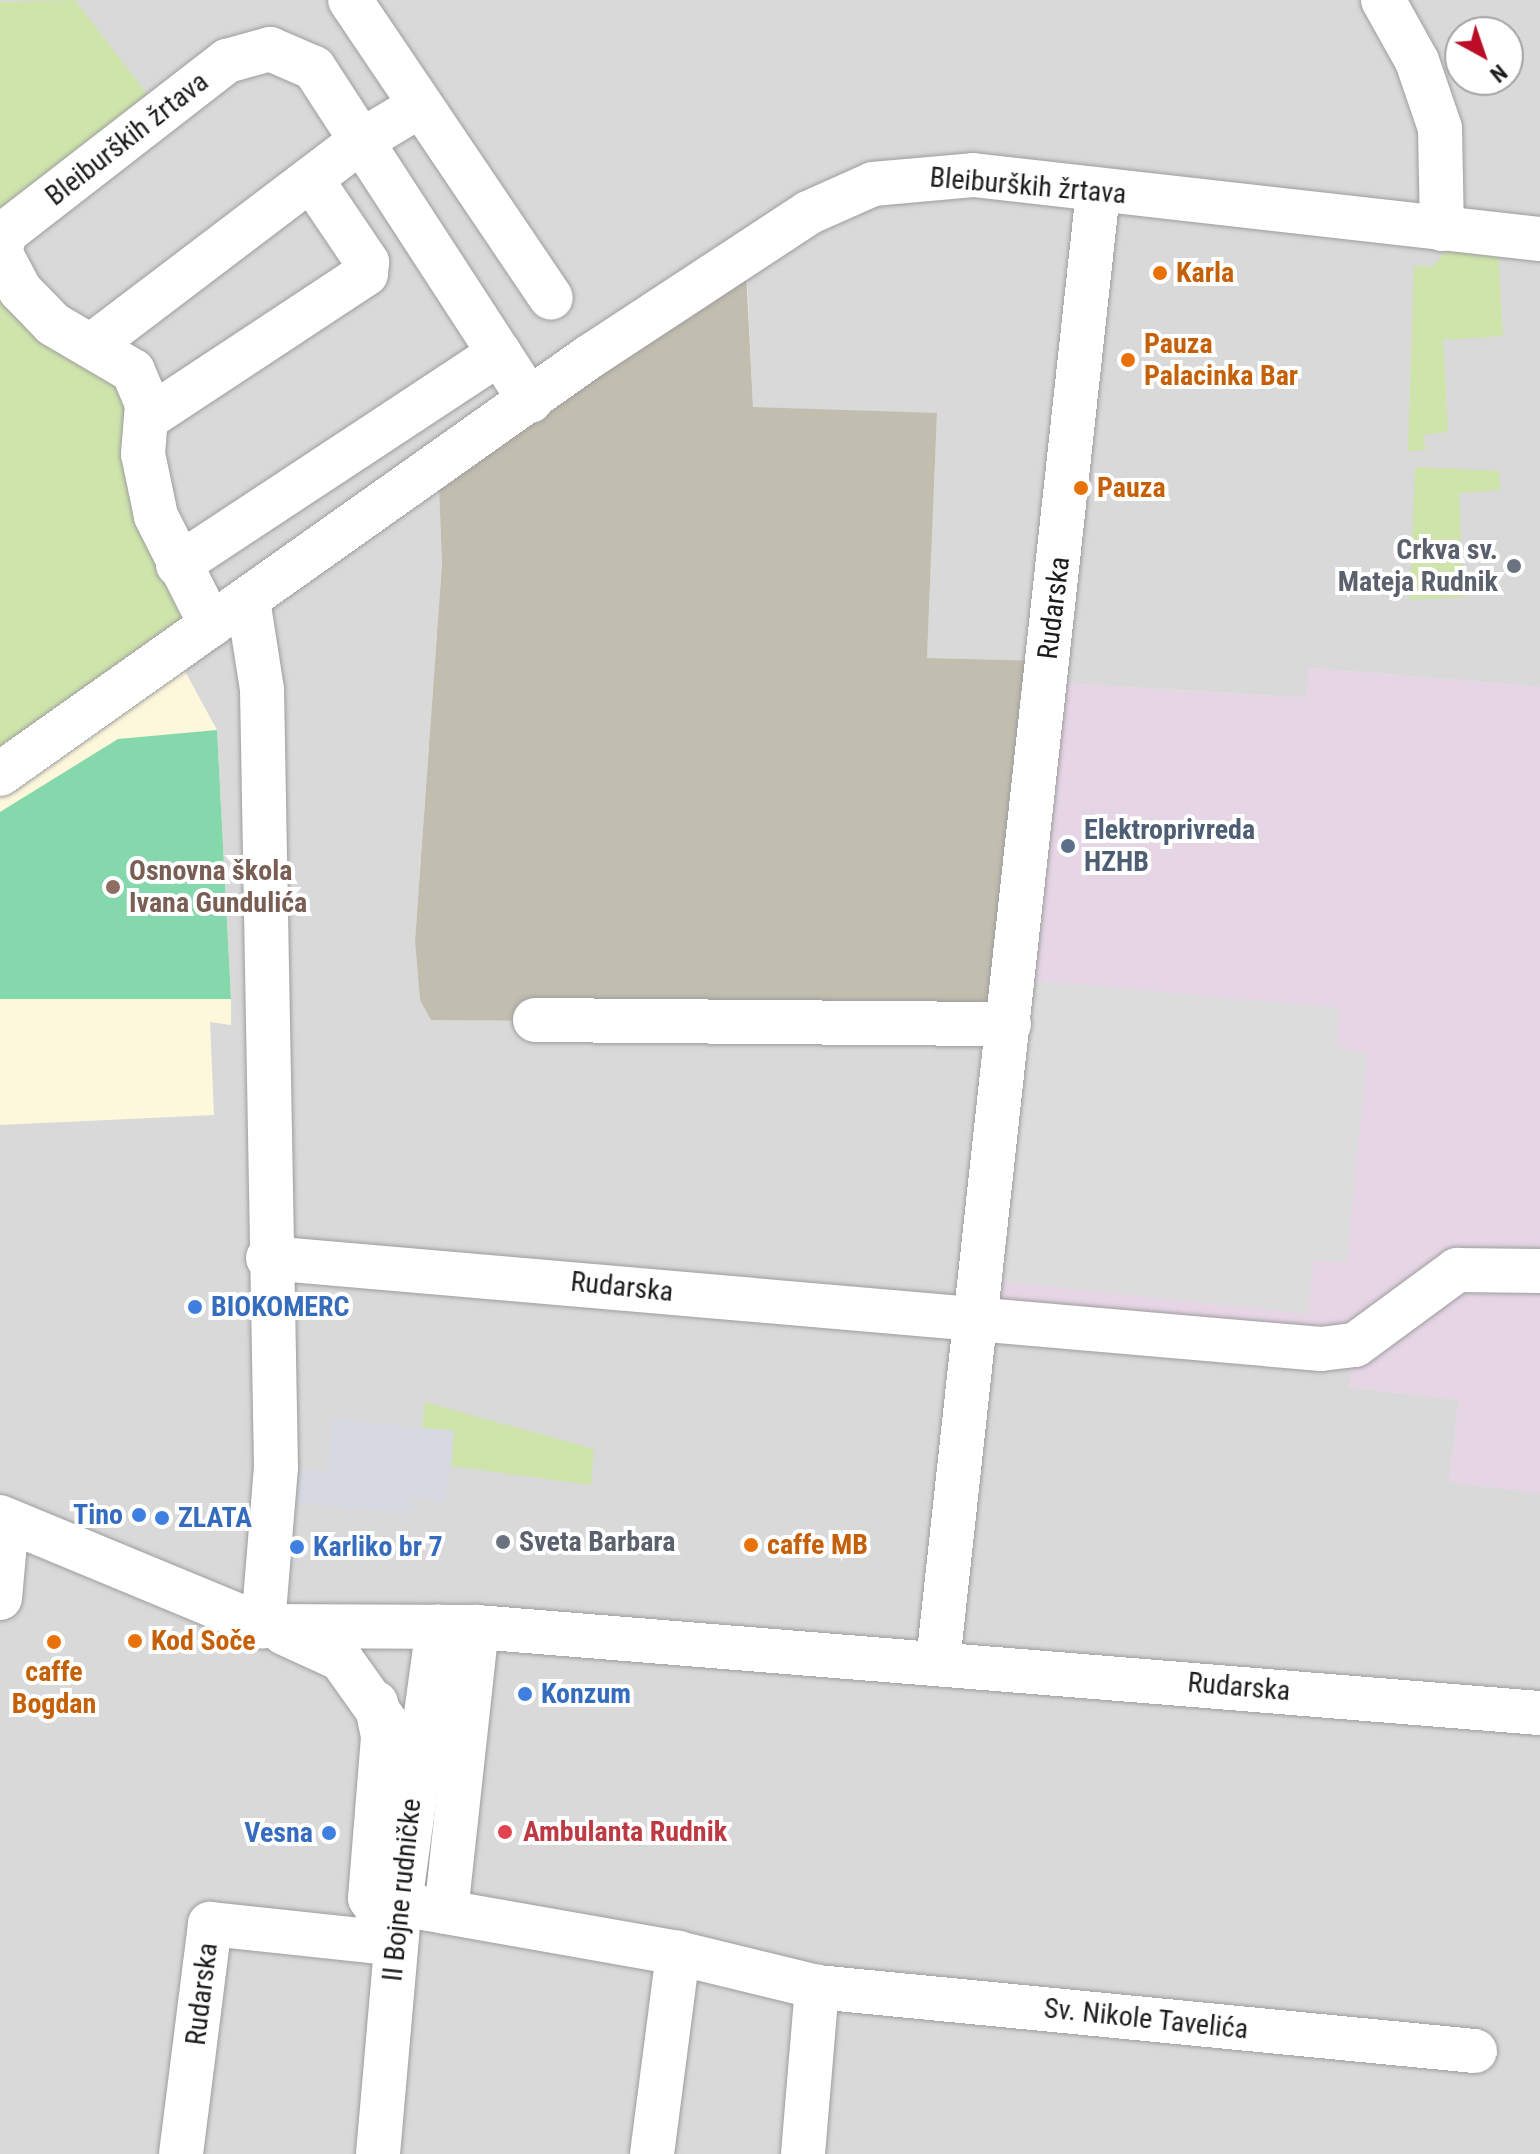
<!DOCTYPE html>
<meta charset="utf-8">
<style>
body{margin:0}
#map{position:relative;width:1540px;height:2154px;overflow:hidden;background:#ede8e2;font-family:"Roboto Condensed",sans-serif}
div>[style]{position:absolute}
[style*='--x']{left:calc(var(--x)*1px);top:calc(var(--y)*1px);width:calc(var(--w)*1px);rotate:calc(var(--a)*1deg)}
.residential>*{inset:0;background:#dad9d9}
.industrial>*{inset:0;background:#e6d5e5}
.education>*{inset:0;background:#fdf8dc}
.construction>*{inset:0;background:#c1beaf}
.grass>*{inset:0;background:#cfe4ab}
.pitch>*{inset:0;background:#85d7ac}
.parking>*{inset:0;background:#dcdcdc}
.plaza>*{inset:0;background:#d7d9e2}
.roads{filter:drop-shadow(0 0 2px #9d9d9d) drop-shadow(0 0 2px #9d9d9d)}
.minor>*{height:44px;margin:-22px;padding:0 22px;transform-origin:22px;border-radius:22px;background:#fff}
.dots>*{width:22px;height:22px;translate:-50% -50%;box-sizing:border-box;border:4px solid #fff;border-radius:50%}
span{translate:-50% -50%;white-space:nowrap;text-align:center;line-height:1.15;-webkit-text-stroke:8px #fff;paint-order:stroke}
.street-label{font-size:28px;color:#1c1c1c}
.food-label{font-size:28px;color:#c56008;font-weight:700}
.left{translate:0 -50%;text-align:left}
.worship-label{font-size:28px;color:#5b616d;font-weight:700}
.right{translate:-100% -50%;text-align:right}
.service-label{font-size:28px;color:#4e5e75;font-weight:700}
.education-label{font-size:28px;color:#785e54;font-weight:700}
.shop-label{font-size:28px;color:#366cbe;font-weight:700}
.health-label{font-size:28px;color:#be3a42;font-weight:700}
.north{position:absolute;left:1444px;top:16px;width:80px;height:80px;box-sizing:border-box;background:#fff;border:2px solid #a4a4a4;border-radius:50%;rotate:140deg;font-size:22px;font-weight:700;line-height:32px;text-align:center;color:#1c1c1c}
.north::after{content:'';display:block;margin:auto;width:28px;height:36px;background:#bb0d26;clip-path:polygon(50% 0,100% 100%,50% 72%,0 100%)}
</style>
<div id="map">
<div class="residential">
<div style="clip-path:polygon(evenodd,0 0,1540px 0,1540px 687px,1310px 668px,1307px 698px,1062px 683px,1047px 661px,927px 658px,937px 414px,753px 407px,746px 253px,438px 462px,442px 563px,415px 941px,420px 999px,995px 1016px,1356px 1334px,1349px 1387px,1459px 1400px,1449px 1482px,1540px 1493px,1540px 2154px,0 2154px,0 0,1460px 32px,1508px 32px,1508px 80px,1460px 80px,1460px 32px)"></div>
</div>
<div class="industrial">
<div style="clip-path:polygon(1309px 668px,1540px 687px,1540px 1493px,1449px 1482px,1459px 1400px,1349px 1387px,1356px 1335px,978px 1306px,1062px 683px,1306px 698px)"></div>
</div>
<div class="education">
<div style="clip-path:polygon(174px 651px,217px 730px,231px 999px,231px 1025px,210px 1022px,214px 1115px,0 1125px,0 774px)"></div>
</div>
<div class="construction">
<div style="clip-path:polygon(745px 252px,753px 407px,937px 413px,927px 658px,1047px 661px,1009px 1024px,431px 1020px,420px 1000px,415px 941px,442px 563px,438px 462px)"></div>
</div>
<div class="grass">
<div style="clip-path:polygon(75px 0,151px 99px,0 221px,0 2px)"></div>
<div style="clip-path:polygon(1452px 243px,1498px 250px,1503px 336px,1443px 340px,1448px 432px,1423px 435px,1426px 450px,1408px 451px,1414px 266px,1434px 266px)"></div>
<div style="clip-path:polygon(0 275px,125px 379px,211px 625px,0 774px)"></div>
<div style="clip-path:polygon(1415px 467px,1499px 471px,1500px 490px,1459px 493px,1464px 597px,1410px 600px)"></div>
<div style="clip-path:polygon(425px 1402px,594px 1449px,591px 1485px,451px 1466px,454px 1431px,422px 1428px)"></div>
</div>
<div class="pitch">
<div style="clip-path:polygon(217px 730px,231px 999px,0 999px,0 812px,118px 739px)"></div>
</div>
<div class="parking">
<div style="clip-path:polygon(1030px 980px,1339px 1008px,1337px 1046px,1367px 1054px,1347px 1262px,1313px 1261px,1308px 1314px,999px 1281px)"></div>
</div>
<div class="plaza">
<div style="clip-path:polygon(332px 1419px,454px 1431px,446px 1502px,414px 1497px,411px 1514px,272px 1501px,276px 1467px,327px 1472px)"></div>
</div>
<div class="roads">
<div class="minor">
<div style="--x:350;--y:0;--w:359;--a:56"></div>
<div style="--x:1383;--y:0;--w:70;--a:60.9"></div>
<div style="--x:1417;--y:61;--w:71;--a:71.1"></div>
<div style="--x:1440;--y:128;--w:101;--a:88.9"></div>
<div style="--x:92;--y:345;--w:338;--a:-37.2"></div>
<div style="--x:361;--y:141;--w:66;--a:-30.8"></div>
<div style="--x:146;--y:419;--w:263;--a:-33.4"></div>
<div style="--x:366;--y:274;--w:12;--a:-85"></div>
<div style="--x:367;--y:262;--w:100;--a:-124"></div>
<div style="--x:178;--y:565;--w:385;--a:-33.4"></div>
<div style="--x:248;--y:600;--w:90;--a:81.1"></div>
<div style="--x:262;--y:689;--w:778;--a:88.97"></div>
<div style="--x:276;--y:1467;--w:160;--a:94.7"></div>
<div style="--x:211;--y:625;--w:122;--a:-116.8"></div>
<div style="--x:156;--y:516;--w:63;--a:-101.8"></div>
<div style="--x:143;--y:454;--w:50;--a:-85.4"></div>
<div style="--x:147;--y:404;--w:36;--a:-113"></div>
<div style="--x:133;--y:371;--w:93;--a:-149.6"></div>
<div style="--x:53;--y:324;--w:47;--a:-134.1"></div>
<div style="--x:20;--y:290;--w:43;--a:-117.8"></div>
<div style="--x:0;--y:252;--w:20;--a:-75"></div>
<div style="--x:5;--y:233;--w:281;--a:-37.8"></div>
<div style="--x:227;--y:61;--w:45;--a:-15.6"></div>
<div style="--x:270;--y:49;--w:48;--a:23.4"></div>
<div style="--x:314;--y:68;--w:397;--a:57"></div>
<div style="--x:0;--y:774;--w:722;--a:-35.3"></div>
<div style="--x:589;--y:357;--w:262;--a:-33.3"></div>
<div style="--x:808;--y:213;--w:71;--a:-24"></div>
<div style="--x:873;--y:184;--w:100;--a:-5.1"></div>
<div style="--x:973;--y:175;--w:571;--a:6.44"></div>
<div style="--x:535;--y:1020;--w:474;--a:0.5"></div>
<div style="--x:268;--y:1258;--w:1057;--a:4.94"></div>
<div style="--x:1321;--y:1349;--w:34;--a:-7"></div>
<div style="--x:1355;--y:1345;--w:127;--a:-36.3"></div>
<div style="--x:1457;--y:1270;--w:83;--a:0.7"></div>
<div style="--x:0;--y:1517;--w:285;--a:22.5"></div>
<div style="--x:263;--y:1626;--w:214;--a:0.3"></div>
<div style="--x:477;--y:1627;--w:1066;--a:4.63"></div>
<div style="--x:0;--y:1598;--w:77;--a:-84.8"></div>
<div style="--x:284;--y:1633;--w:63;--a:24.5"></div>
<div style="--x:341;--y:1659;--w:85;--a:54.6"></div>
<div style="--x:938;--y:1662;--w:1479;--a:-83.79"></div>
<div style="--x:376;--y:1703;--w:35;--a:78"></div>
<div style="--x:383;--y:1737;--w:162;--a:94.6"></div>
<div style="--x:370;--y:1898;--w:49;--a:58.2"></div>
<div style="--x:400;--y:1904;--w:282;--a:10"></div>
<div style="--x:678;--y:1953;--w:143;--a:13.7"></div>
<div style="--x:817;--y:1987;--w:661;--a:5.56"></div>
<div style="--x:446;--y:1912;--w:287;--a:-83.8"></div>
<div style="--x:181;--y:2154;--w:232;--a:-82.8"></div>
<div style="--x:210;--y:1924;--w:187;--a:6.1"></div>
<div style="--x:378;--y:2154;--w:251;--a:-85"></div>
<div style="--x:400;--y:1904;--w:280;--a:-82.2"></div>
<div style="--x:652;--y:2154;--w:203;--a:-82.6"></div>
<div style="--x:803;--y:2154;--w:168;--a:-85.2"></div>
</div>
</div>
<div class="dots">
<div style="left:1160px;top:273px;background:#e8710a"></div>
<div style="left:1128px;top:360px;background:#e8710a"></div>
<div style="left:1081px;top:488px;background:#e8710a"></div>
<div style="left:1514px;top:566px;background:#6b7280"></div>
<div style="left:1068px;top:846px;background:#5c6f8a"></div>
<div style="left:113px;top:887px;background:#8d6e63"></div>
<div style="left:195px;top:1307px;background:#3f7fe0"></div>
<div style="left:139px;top:1515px;background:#3f7fe0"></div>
<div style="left:162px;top:1518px;background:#3f7fe0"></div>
<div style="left:503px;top:1542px;background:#6b7280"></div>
<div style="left:751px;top:1545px;background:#e8710a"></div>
<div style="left:297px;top:1547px;background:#3f7fe0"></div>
<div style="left:135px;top:1641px;background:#e8710a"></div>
<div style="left:54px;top:1642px;background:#e8710a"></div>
<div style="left:525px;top:1694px;background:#3f7fe0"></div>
<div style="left:505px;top:1832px;background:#e0444e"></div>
<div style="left:329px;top:1833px;background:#3f7fe0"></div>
</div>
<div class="street-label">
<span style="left:127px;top:139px;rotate:-38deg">Bleiburških žrtava</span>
<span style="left:1028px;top:186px;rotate:5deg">Bleiburških žrtava</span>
<span style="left:1054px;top:608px;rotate:-83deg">Rudarska</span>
<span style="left:622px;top:1287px;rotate:6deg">Rudarska</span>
<span style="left:1239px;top:1687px;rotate:5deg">Rudarska</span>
<span style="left:402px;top:1890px;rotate:-84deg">II Bojne rudničke</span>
<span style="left:202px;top:1994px;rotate:-83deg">Rudarska</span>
<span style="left:1146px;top:2019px;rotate:6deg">Sv. Nikole Tavelića</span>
</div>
<div class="food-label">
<span class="left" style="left:1176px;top:273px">Karla</span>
<span class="left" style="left:1144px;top:360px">Pauza<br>Palacinka Bar</span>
<span class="left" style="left:1097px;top:488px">Pauza</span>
<span class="left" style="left:767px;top:1545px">caffe MB</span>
<span class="left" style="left:151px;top:1641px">Kod Soče</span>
<span style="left:54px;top:1688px">caffe<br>Bogdan</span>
</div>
<div class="worship-label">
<span class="right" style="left:1498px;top:566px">Crkva sv.<br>Mateja Rudnik</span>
<span class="left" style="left:519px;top:1542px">Sveta Barbara</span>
</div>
<div class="service-label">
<span class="left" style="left:1084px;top:846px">Elektroprivreda<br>HZHB</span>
</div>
<div class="education-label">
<span class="left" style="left:129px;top:887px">Osnovna škola<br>Ivana Gundulića</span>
</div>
<div class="shop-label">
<span class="left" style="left:211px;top:1307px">BIOKOMERC</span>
<span class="right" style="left:123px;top:1515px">Tino</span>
<span class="left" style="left:178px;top:1518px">ZLATA</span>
<span class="left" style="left:313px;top:1547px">Karliko br 7</span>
<span class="left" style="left:541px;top:1694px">Konzum</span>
<span class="right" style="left:313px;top:1833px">Vesna</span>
</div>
<div class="health-label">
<span class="left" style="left:523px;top:1832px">Ambulanta Rudnik</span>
</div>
<div class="north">N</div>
</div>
